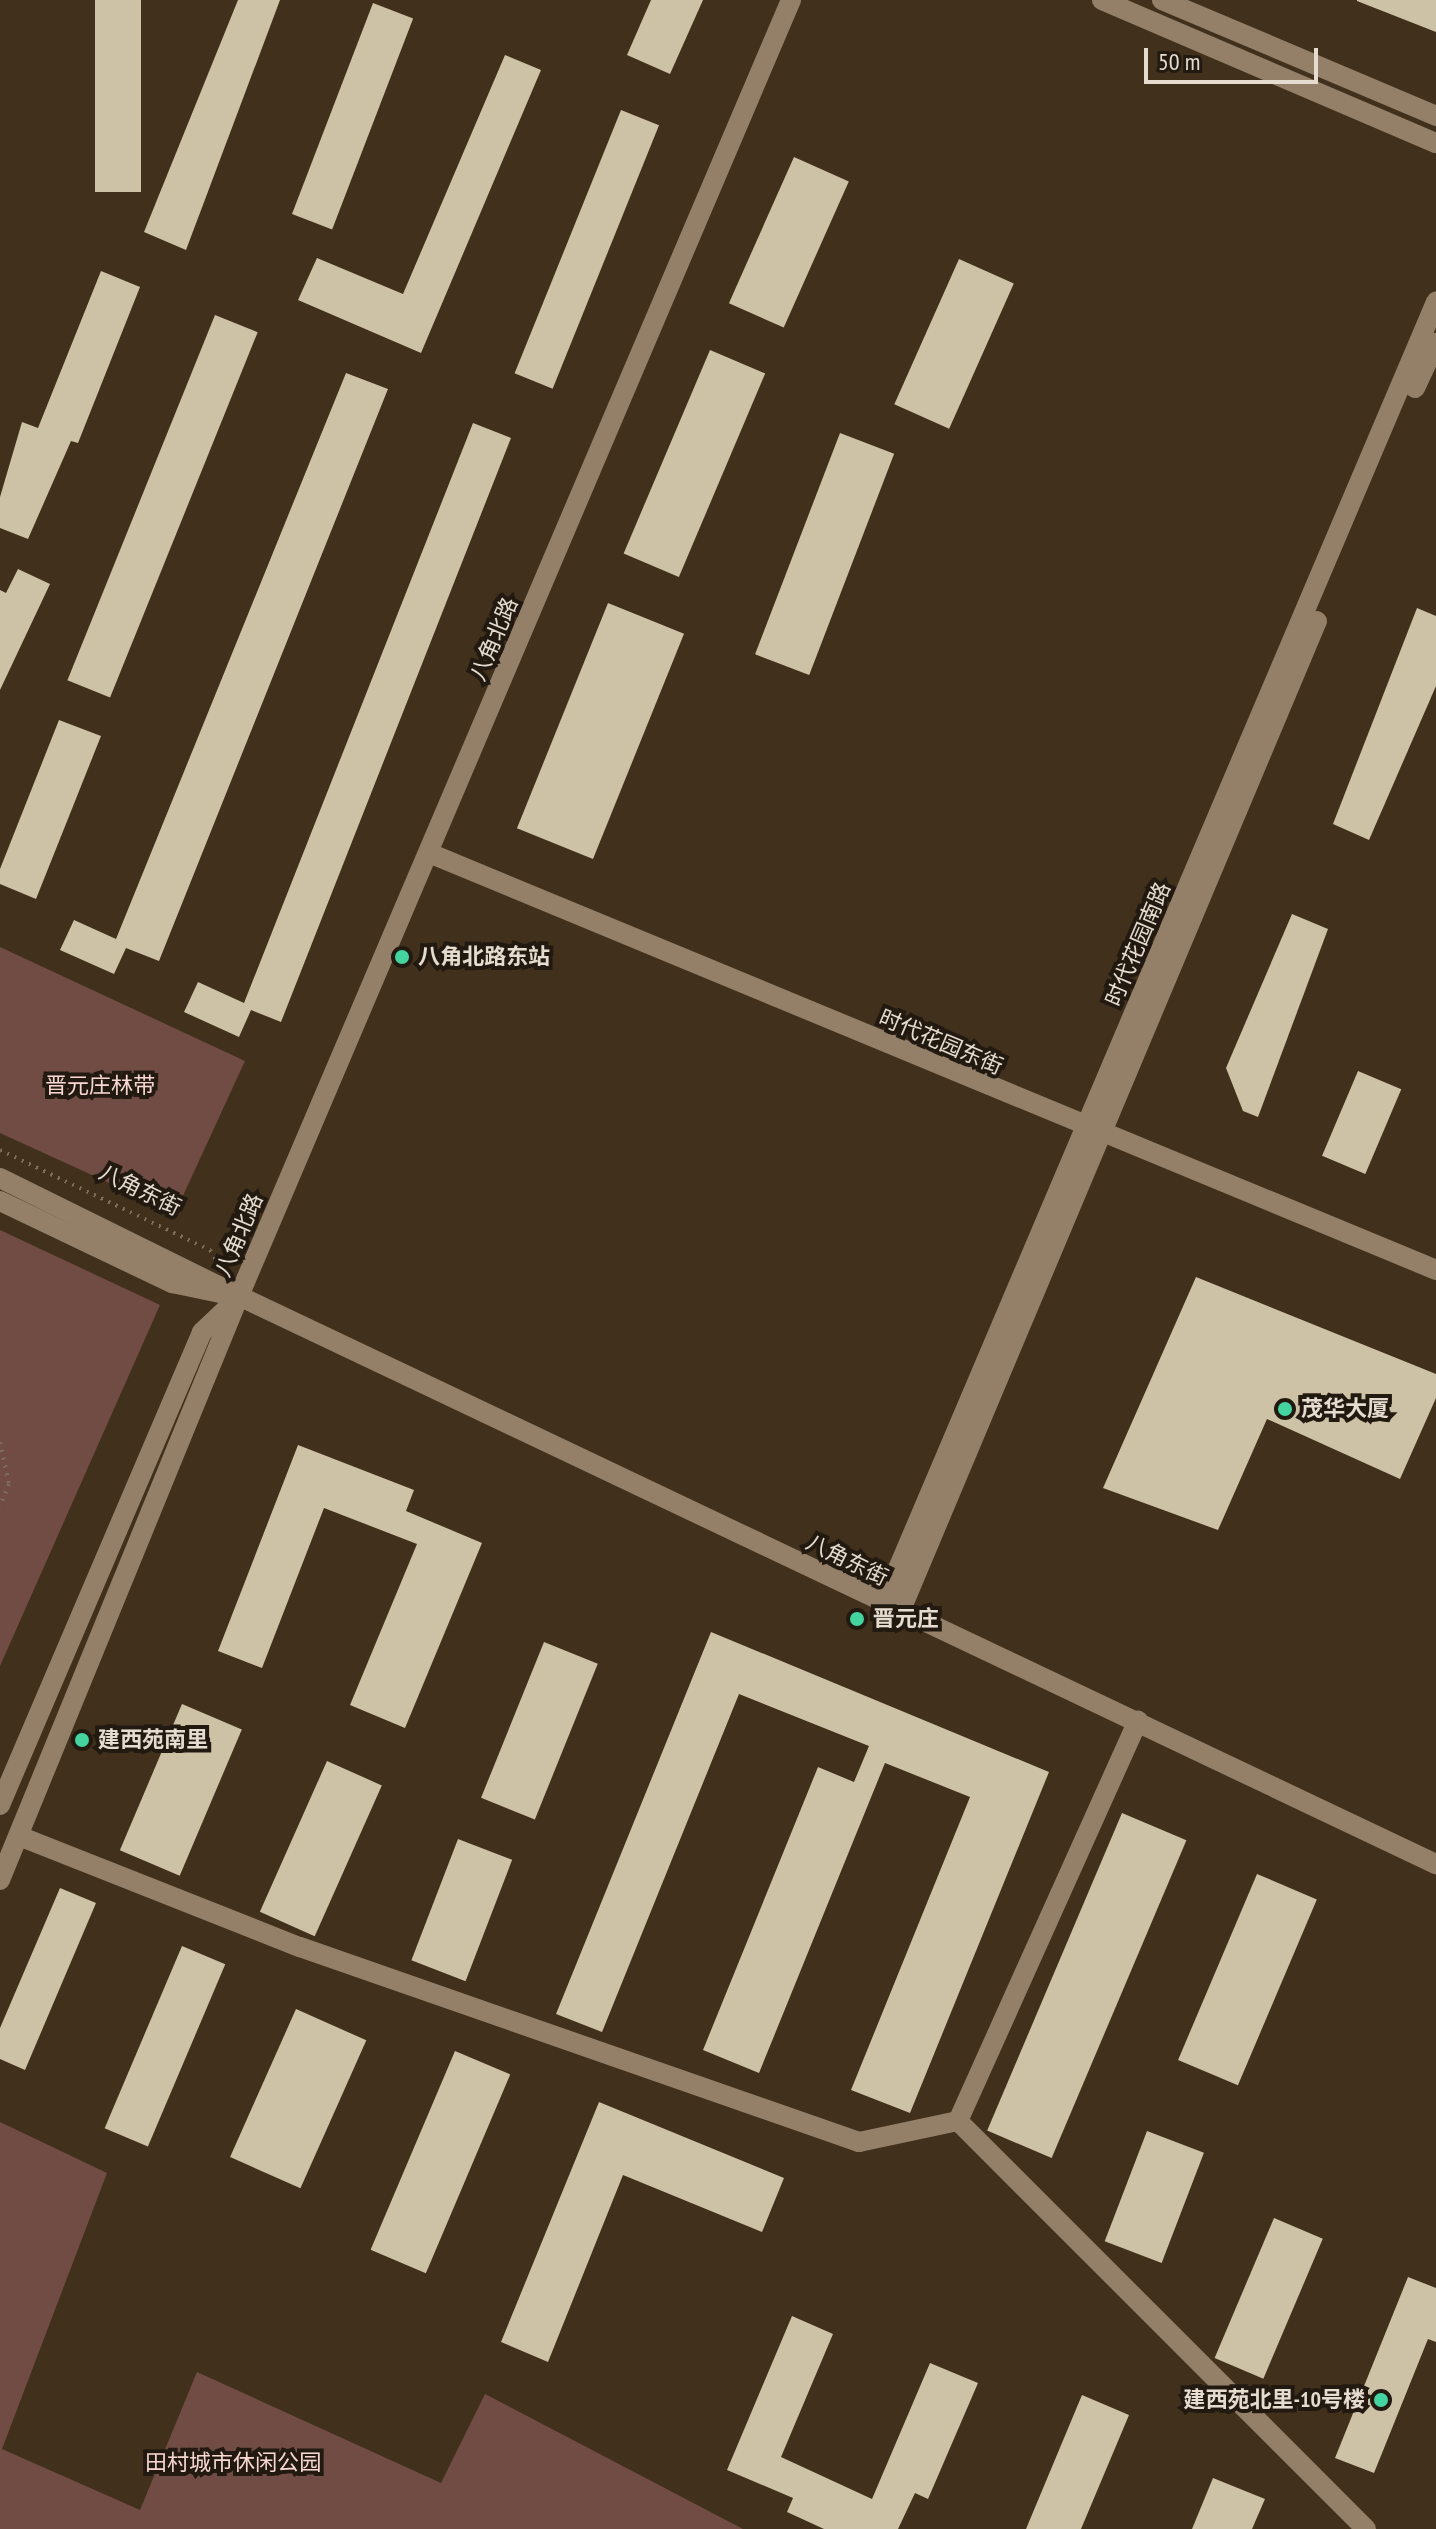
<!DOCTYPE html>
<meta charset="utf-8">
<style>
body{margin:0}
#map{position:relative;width:1436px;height:2529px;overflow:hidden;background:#41301c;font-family:"PT Sans Narrow","Noto Sans SC",sans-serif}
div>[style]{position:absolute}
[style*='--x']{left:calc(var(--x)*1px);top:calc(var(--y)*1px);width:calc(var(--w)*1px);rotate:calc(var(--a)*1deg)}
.green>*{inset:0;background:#714c44}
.building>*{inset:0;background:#cec2a6;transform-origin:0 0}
.path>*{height:4px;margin-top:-2px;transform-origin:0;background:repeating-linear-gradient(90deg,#7c6d5c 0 2px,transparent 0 8px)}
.minor>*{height:20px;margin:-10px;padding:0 10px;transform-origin:10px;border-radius:10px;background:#948069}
.tertiary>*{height:20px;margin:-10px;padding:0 10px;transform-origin:10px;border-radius:10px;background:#948069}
.secondary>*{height:20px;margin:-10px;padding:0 10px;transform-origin:10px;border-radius:10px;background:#948069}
.dots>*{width:22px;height:22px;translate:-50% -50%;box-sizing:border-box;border:4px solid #221a11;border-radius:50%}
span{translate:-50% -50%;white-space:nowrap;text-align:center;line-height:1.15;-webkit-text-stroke:8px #221a11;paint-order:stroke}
.street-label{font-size:22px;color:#e6dbcf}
.poi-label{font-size:22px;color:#e6dbcf;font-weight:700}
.left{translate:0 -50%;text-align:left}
.right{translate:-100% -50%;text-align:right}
.park-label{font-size:22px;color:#f7d7d0}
.scale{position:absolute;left:1144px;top:48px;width:174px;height:36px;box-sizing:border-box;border:4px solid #e6dbcf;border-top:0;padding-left:10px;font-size:24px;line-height:28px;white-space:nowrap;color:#e6dbcf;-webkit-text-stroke:6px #221a11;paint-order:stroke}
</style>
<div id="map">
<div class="green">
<div style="clip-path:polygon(0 947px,245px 1061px,175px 1213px,0 1133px)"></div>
<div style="clip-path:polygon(0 1230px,160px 1305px,0 1666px)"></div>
<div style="clip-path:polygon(0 2122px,107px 2173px,2px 2449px,140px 2510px,197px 2372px,441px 2483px,485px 2394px,743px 2529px,0 2529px)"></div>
</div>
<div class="building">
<div style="left:95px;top:0;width:46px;height:192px"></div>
<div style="clip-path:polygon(238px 0,280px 0,186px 250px,144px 232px)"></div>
<div style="clip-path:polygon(651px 0,703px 0,670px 74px,627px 55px)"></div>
<div style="clip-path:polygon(1357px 0,1436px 0,1436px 32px,1357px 1px)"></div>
<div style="left:373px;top:3px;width:43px;height:226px;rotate:21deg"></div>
<div style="clip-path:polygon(505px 55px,541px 70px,421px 353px,298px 300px,317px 258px,403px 294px)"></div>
<div style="left:621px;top:110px;width:41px;height:284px;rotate:22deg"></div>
<div style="left:794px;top:157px;width:60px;height:160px;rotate:24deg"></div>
<div style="left:959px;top:259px;width:60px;height:159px;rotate:24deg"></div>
<div style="clip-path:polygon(101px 271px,140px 287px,78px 443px,71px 441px,28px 539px,0 528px,0 497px,22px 422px,38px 428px)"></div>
<div style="left:215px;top:315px;width:46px;height:394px;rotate:22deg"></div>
<div style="left:710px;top:350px;width:60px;height:221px;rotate:23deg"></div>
<div style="clip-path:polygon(346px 373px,388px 389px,159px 961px,126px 948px,114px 974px,60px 950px,74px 920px,116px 939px)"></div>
<div style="clip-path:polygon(473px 423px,511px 438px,281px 1022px,251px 1010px,239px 1037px,184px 1012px,198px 982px,244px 1003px)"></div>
<div style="left:840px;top:433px;width:58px;height:237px;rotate:21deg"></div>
<div style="clip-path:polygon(18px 569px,50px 584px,0 690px,0 590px,6px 593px)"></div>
<div style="left:608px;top:603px;width:82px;height:243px;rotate:22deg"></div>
<div style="clip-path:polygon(1417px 608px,1436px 616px,1436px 686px,1369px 840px,1333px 824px)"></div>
<div style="clip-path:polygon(59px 720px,101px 736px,36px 899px,0 884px,0 869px)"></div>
<div style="clip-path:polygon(1292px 914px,1328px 929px,1258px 1117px,1243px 1111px,1226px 1068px)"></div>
<div style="left:1358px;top:1071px;width:47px;height:92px;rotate:23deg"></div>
<div style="clip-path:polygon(1196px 1277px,1436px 1374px,1436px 1398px,1400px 1479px,1267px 1419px,1218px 1530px,1103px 1488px)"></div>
<div style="clip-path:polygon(298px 1445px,414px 1490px,406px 1511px,482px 1543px,405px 1728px,350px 1705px,417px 1544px,324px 1508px,262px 1668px,218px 1651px)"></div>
<div style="clip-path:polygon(711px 1632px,1049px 1772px,910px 2113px,851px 2090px,970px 1797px,885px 1763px,759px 2073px,703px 2050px,818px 1767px,854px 1782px,869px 1746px,739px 1694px,602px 2032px,556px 2014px)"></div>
<div style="left:544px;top:1642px;width:58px;height:168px;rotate:22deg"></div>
<div style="left:182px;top:1704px;width:65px;height:159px;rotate:23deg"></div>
<div style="left:327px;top:1761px;width:60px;height:165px;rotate:24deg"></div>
<div style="left:1122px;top:1813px;width:70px;height:345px;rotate:23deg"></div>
<div style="left:458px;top:1839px;width:58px;height:130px;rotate:21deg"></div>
<div style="left:1257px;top:1874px;width:65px;height:202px;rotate:23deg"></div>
<div style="clip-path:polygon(60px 1888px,96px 1903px,25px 2070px,0 2059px,0 2028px)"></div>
<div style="left:182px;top:1946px;width:47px;height:198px;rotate:23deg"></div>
<div style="left:296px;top:2009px;width:77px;height:162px;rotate:24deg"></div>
<div style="left:455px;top:2051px;width:60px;height:216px;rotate:23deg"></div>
<div style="clip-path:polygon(599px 2102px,784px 2178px,762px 2232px,623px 2175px,548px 2362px,501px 2342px)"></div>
<div style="left:1147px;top:2131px;width:61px;height:118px;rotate:21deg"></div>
<div style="left:1274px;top:2218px;width:53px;height:152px;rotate:23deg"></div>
<div style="clip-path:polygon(1408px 2277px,1436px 2288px,1436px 2342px,1428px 2339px,1374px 2473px,1335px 2458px)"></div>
<div style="clip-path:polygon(792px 2316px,833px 2334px,781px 2457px,872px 2499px,930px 2363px,978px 2383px,928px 2499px,915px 2493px,898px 2529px,824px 2529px,787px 2512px,793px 2498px,727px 2470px)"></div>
<div style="clip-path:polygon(1082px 2395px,1129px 2415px,1081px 2529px,1026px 2529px)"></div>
<div style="clip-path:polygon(1213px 2478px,1265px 2499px,1252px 2529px,1192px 2529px)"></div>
</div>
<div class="path">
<div style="--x:0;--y:1150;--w:233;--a:25.5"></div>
<div style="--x:210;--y:1250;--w:13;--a:58"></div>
<div style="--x:0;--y:1442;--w:43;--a:77.9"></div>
<div style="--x:9;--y:1484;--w:24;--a:112"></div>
</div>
<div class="minor">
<div style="--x:19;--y:1836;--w:302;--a:21.6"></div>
<div style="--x:300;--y:1947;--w:592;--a:19.23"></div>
<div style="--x:859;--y:2142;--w:101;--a:-12"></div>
<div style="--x:958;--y:2121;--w:439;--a:-65.8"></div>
<div style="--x:958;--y:2121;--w:577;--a:45"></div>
</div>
<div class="tertiary">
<div style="--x:791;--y:0;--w:1409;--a:113.07"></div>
<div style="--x:239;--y:1296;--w:1325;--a:25.39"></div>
<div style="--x:1102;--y:0;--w:363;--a:23.2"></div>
<div style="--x:1162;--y:0;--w:298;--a:22.9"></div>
<div style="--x:1415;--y:388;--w:50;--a:-65"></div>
<div style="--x:429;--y:853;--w:1090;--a:22.49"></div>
<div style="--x:883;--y:1604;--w:1415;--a:-66.99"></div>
<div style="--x:900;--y:1612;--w:1075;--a:-67.18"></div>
</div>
<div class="secondary">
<div style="--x:0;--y:1178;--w:267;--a:26.3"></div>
<div style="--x:0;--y:1201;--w:191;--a:25.5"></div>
<div style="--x:172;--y:1283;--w:49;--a:11.8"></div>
<div style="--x:0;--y:1805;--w:514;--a:-66.87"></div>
<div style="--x:202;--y:1332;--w:48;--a:-43.3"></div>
<div style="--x:0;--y:1880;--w:631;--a:-67.74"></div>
</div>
<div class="dots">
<div style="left:402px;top:957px;background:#44d49f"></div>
<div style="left:1285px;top:1409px;background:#44d49f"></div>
<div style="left:857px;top:1619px;background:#44d49f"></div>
<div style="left:82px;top:1740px;background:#44d49f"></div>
<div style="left:1381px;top:2400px;background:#44d49f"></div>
</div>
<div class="street-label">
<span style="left:494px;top:639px;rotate:-67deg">八角北路</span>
<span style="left:1138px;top:944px;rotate:-67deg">时代花园南路</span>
<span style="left:941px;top:1042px;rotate:23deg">时代花园东街</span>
<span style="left:140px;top:1190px;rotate:26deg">八角东街</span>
<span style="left:239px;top:1235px;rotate:-67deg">八角北路</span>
<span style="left:847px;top:1560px;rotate:26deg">八角东街</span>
</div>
<div class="poi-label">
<span class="left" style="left:418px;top:957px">八角北路东站</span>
<span class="left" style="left:1301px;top:1409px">茂华大厦</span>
<span class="left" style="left:873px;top:1619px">晋元庄</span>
<span class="left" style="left:98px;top:1740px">建西苑南里</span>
<span class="right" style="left:1365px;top:2400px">建西苑北里-10号楼</span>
</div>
<div class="park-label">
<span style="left:100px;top:1086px">晋元庄林带</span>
<span style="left:233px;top:2463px">田村城市休闲公园</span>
</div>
<div class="scale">50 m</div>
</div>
